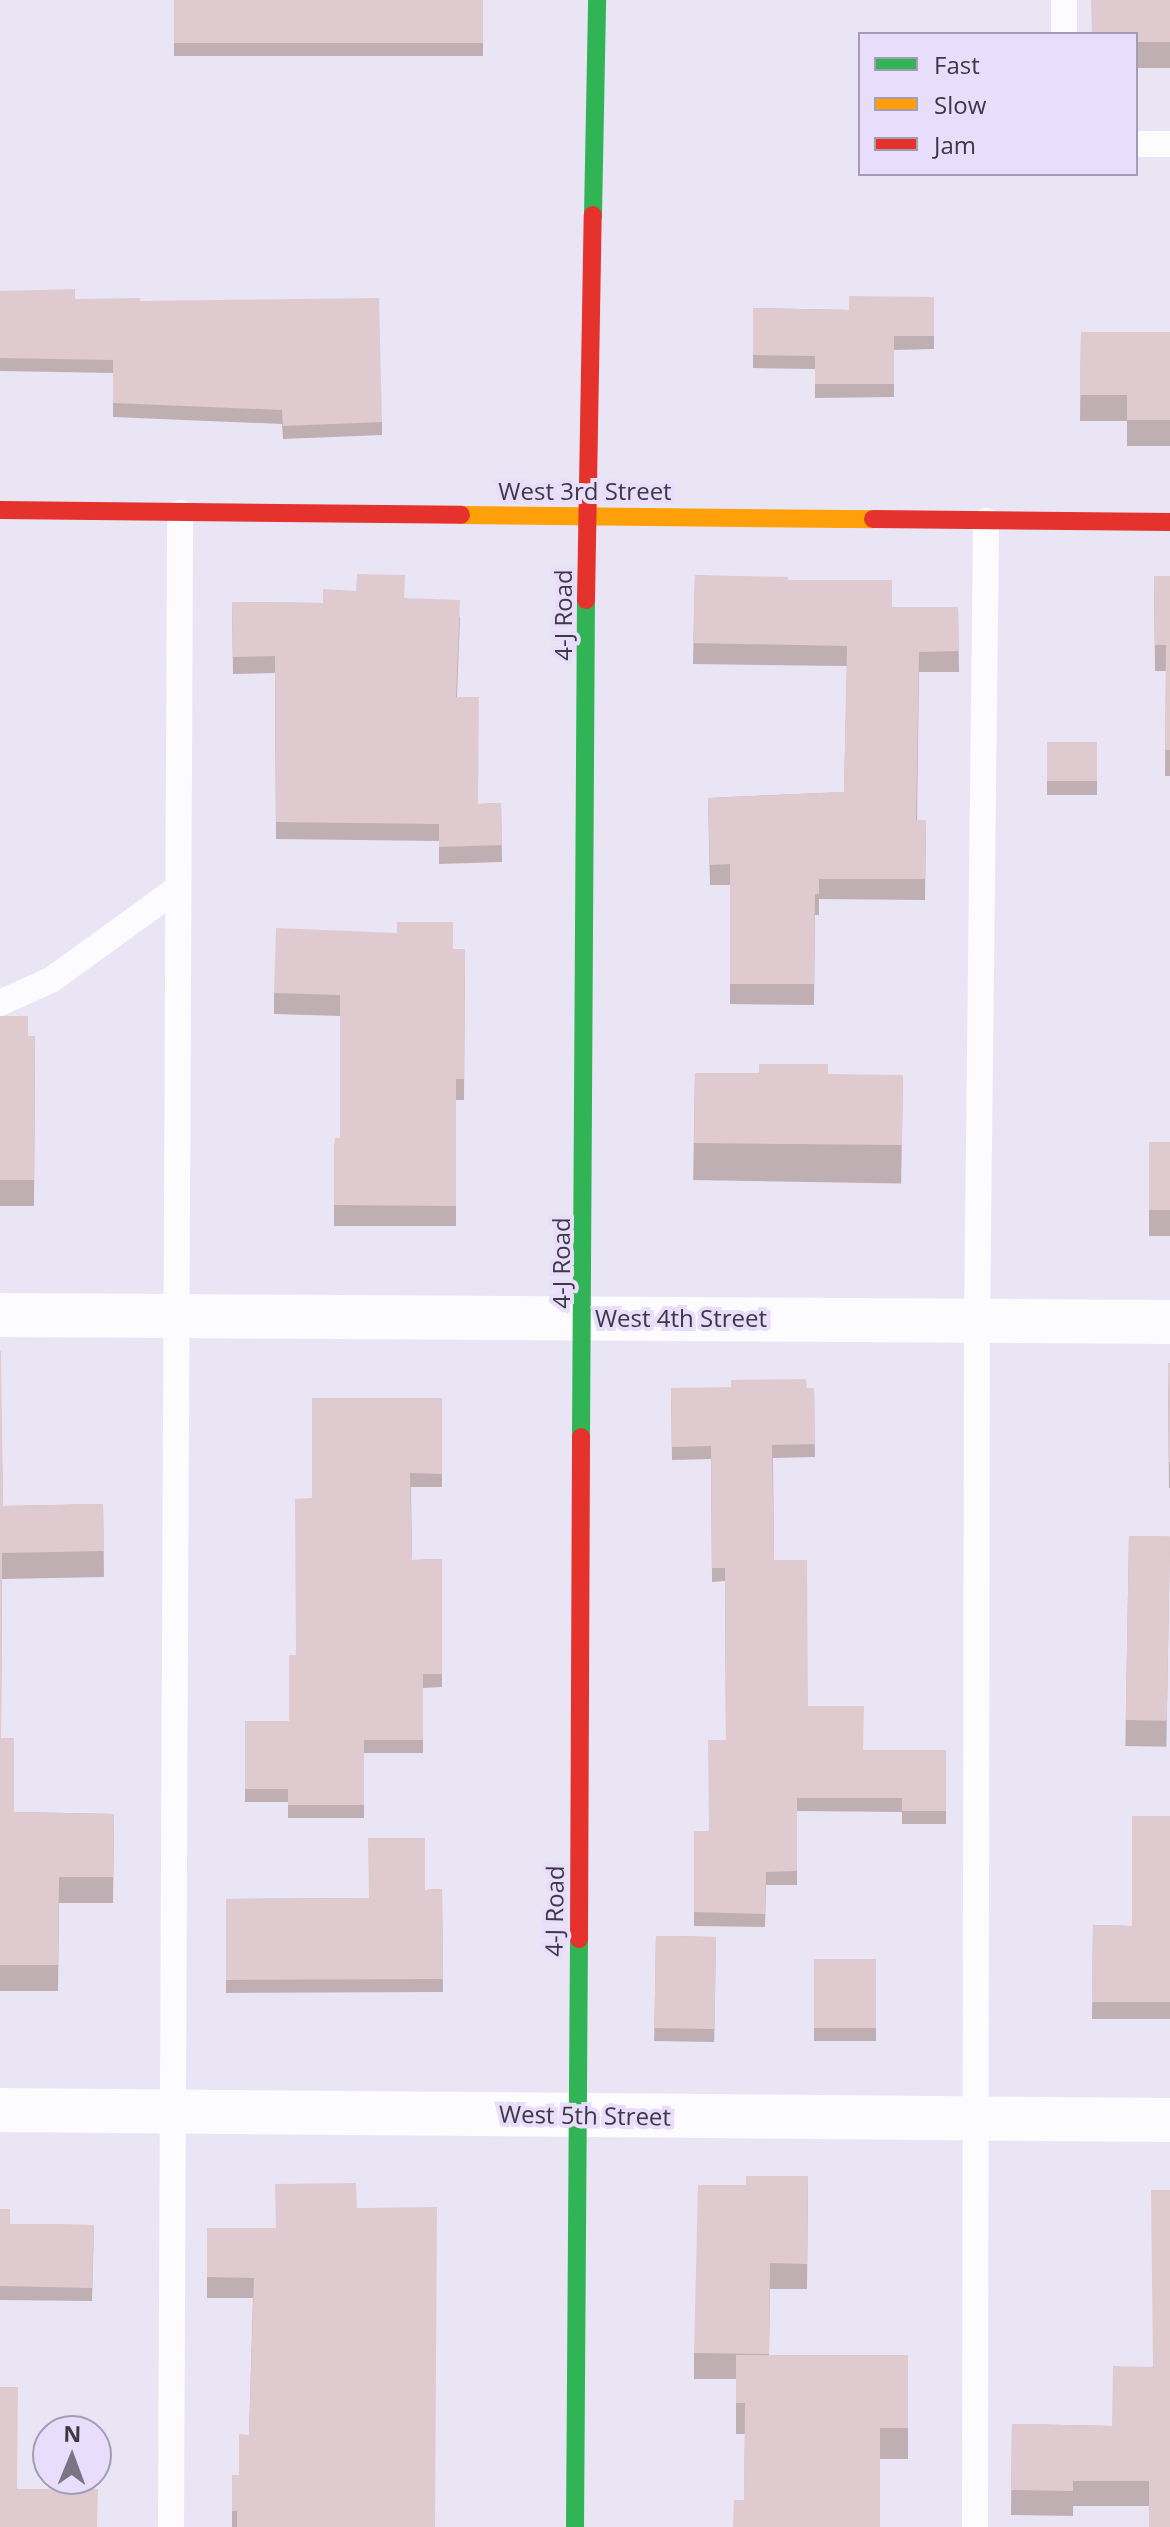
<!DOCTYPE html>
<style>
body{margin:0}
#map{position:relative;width:1170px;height:2527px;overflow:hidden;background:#eae5f5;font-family:"Open Sans",sans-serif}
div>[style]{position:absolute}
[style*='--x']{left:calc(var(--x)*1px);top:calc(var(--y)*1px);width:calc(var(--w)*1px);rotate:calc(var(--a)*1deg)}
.lane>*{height:26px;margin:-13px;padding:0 13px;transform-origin:13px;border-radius:13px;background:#fcfbfe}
.street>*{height:44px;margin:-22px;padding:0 22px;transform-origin:22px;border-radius:22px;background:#fcfbfe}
.fast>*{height:18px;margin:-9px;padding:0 9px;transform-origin:9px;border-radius:9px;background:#30b455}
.slow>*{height:18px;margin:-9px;padding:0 9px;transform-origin:9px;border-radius:9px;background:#ff9f0a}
.jam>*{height:18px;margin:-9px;padding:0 9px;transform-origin:9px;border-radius:9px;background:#e5322d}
.wall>*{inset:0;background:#c0afb2;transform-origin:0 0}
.building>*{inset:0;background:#dfcbcf;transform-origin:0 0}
span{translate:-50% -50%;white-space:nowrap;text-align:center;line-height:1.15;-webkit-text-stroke:8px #e8defc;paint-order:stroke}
.street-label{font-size:24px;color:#3c3844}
.legend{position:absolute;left:858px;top:32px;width:280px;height:144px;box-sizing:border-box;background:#e8defc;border:2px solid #a39cb2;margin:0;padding:10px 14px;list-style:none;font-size:24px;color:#3c3844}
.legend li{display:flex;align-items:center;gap:16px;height:40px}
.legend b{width:40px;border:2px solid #a39cb2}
.north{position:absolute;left:32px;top:2415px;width:80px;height:80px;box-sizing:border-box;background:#e8defc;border:2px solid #a39cb2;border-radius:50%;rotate:1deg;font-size:22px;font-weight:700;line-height:32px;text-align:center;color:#3c3844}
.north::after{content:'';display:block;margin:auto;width:28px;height:36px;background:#797582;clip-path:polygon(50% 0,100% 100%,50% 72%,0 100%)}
</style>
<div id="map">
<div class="lane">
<div style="--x:1064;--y:34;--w:34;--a:-90"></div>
<div style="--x:1136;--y:144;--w:34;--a:0"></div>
<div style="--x:0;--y:1003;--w:56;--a:-24.3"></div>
<div style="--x:51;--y:980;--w:157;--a:-35.9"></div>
<div style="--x:171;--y:2527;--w:2014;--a:-89.74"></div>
<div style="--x:975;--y:2527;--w:1207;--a:-89.91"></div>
<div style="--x:977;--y:1320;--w:799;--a:-89.35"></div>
</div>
<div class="street">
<div style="--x:0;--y:1315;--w:1170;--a:0.34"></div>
<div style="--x:0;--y:2110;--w:1170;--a:0.49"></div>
</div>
<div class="fast">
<div style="--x:593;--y:215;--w:215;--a:-88.9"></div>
<div style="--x:581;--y:1437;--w:837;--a:-89.66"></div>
<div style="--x:575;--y:2527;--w:588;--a:-89.61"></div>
</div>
<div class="slow">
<div style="--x:461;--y:515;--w:412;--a:0.6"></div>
</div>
<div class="jam">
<div style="--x:0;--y:510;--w:461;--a:0.6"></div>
<div style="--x:873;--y:519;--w:297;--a:0.6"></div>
<div style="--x:586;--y:600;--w:385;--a:-89"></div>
<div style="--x:579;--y:1939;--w:502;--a:-89.77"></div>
</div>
<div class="wall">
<div style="left:174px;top:0;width:309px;height:56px"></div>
<div style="clip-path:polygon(1170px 0,1170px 68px,1136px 68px,1136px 34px)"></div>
<div style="clip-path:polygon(0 291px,75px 299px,140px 301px,382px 422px,382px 435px,283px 439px,282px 424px,113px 417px,113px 373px,0 371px)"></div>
<div style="clip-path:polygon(934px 297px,934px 349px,894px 350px,894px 397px,815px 398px,815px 369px,753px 368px,753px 308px,849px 310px)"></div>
<div style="clip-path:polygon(1081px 332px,1170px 332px,1170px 446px,1127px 446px,1127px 421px,1080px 421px)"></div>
<div style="clip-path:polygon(695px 575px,788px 580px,892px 607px,958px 607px,959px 672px,919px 672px,917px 820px,926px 820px,925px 900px,819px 899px,819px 915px,815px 915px,814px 1005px,730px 1004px,730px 885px,710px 885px,708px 798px,844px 792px,847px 666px,693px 664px)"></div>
<div style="clip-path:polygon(1154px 576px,1170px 576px,1170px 776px,1165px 776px,1166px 671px,1155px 671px)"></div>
<div style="clip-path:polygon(405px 598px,460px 617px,457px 697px,478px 804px,501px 803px,502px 862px,439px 864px,439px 841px,276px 839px,275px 673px,233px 674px,232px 602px,323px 603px)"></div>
<div style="left:1047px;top:742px;width:50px;height:53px"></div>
<div style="clip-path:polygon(453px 949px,465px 949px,464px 1100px,456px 1100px,456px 1226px,334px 1226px,334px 1147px,340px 1138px,340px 1016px,274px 1014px,274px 993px)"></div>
<div style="clip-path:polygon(0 1016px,28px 1036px,35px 1036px,34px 1206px,0 1206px)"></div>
<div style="left:695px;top:1073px;width:208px;height:107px;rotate:1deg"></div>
<div style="left:1149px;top:1142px;width:21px;height:94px"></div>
<div style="clip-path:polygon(0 1351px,3px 1506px,103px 1504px,104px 1577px,2px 1579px,1px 1738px,14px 1812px,114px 1814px,113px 1903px,59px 1903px,58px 1991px,0 1991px)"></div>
<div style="clip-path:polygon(1170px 1363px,1170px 1488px,1169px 1488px,1168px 1389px)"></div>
<div style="clip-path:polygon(671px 1388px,814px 1388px,815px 1457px,773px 1458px,774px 1560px,808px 1706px,863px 1750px,946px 1750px,946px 1824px,902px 1824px,902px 1812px,797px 1811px,797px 1885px,766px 1885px,765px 1927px,694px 1926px,694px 1831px,709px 1831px,726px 1740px,725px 1581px,712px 1582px,711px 1459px,672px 1460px)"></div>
<div style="clip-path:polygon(442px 1398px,442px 1487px,411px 1487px,412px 1560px,442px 1559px,442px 1687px,423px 1688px,423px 1753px,364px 1753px,364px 1818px,288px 1818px,288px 1802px,245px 1802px,245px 1721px,289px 1721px,296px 1655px)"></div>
<div style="left:1129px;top:1536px;width:41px;height:210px;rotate:1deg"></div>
<div style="clip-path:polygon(1170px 1816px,1170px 2019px,1092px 2019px,1093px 1925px,1132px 1926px)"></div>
<div style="clip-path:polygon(442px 1889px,443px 1992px,226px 1993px,226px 1899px,369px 1898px,425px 1890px)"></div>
<div style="left:656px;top:1936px;width:60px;height:105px;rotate:1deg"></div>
<div style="left:876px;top:1959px;width:82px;height:62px;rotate:90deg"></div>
<div style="clip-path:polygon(808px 2176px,807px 2289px,770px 2289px,769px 2355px,908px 2355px,908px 2459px,880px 2459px,744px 2500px,745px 2434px,736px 2434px,736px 2379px,694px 2379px,694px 2353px,746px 2185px)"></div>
<div style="clip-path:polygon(1170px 2190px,1149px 2506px,1073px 2506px,1073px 2516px,1011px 2515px,1012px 2424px,1112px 2426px,1153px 2367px)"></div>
<div style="clip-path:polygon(357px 2208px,435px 2527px,232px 2527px,232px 2475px,239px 2475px,249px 2435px,253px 2298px,207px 2298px,207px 2228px,275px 2228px)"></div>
<div style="clip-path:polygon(0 2209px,10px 2224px,94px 2225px,92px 2301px,0 2300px)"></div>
</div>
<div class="building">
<div style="left:174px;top:0;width:309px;height:43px"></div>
<div style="clip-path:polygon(1091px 0,1170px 0,1170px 42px,1136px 42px,1136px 34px,1092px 34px)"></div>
<div style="clip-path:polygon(75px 289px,75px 299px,140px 298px,140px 301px,379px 298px,382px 422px,283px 426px,282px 410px,113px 403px,113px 360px,0 358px,0 291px)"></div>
<div style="clip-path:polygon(849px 296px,934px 297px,934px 336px,894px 336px,894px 384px,815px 384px,815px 356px,753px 355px,753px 308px,849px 310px)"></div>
<div style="clip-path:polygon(1081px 332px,1170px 332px,1170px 420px,1127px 420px,1127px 395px,1080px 395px)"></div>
<div style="clip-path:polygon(357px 574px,405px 575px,404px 598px,460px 600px,456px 697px,479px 697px,478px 804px,501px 803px,502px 845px,439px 847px,439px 824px,276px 822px,275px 656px,233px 657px,232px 602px,323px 603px,323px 589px,356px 591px)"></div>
<div style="clip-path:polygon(695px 575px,788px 577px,788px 580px,892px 580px,892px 607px,958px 607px,959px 651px,919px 652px,916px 820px,926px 820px,925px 879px,819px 879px,819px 894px,815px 894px,814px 984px,730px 984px,730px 864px,710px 865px,708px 798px,844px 792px,847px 646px,693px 643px)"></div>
<div style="clip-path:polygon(1154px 576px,1170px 576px,1170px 750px,1165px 750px,1166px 645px,1155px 645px)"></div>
<div style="left:1047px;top:742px;width:50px;height:39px"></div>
<div style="clip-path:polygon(397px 922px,453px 922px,453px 949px,465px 949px,464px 1079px,456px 1079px,456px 1206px,334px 1205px,334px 1147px,335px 1138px,340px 1138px,340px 995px,274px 993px,276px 928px,397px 933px)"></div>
<div style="clip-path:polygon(0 1016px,28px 1016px,28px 1036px,35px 1036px,34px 1180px,0 1180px)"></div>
<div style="clip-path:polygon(759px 1064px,828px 1064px,828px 1074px,903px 1075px,902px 1145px,694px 1143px,695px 1073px,759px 1073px)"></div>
<div style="left:1149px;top:1142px;width:21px;height:68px"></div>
<div style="clip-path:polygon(0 1351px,1px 1351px,3px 1506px,103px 1504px,104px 1551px,2px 1553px,1px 1738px,14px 1738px,14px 1812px,114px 1814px,113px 1877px,59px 1877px,58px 1965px,0 1965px)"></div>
<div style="clip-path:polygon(1168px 1363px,1170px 1363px,1170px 1462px,1169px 1462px)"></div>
<div style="clip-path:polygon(806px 1379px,807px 1388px,814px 1388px,815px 1444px,772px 1445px,774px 1560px,807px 1560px,808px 1706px,864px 1706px,863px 1750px,946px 1750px,946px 1811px,902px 1811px,902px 1798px,797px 1798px,797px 1871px,766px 1872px,765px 1914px,694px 1912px,694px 1831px,709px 1831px,708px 1740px,726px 1740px,725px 1568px,712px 1568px,711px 1446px,672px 1447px,671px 1388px,731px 1387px,731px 1380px)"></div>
<div style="clip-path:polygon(312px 1398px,442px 1398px,442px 1474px,410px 1473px,412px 1560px,442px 1559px,442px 1674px,423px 1674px,423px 1740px,364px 1740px,364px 1805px,288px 1805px,288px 1789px,245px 1789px,245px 1721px,289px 1721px,289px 1655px,296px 1655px,295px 1499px,312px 1498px)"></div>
<div style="left:1129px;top:1536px;width:41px;height:184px;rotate:1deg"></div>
<div style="clip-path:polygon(1132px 1816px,1170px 1816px,1170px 2002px,1092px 2002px,1093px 1925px,1132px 1926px)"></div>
<div style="clip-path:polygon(368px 1838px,425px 1838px,425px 1890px,442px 1889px,443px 1979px,226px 1980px,226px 1899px,369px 1898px)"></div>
<div style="left:656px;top:1936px;width:60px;height:92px;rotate:1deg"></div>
<div style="left:876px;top:1959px;width:69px;height:62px;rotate:90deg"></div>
<div style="clip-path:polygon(746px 2176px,808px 2176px,807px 2264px,770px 2263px,769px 2354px,694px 2353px,698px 2185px,746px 2185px)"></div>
<div style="clip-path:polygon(356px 2183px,357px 2208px,437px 2207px,435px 2527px,237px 2527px,237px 2511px,232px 2511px,232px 2475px,239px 2475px,239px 2434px,249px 2435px,254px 2278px,207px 2277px,207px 2228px,276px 2228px,275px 2184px)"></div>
<div style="clip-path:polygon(1151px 2190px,1170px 2190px,1170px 2527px,1149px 2527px,1149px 2481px,1073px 2481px,1073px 2491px,1011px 2490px,1012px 2424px,1112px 2426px,1113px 2366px,1153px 2367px)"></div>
<div style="clip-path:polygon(0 2209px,10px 2209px,10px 2224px,94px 2225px,92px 2288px,0 2286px)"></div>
<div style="clip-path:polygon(736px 2355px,908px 2355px,908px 2428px,880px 2428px,880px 2527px,733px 2527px,734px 2500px,744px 2500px,745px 2403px,736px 2403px)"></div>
<div style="clip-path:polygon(0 2387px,18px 2387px,17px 2489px,98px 2489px,97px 2527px,0 2527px)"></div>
</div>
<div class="street-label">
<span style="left:585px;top:491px">West 3rd Street</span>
<span style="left:563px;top:615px;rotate:-90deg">4-J Road</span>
<span style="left:561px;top:1263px;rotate:-90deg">4-J Road</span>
<span style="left:681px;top:1318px">West 4th Street</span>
<span style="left:554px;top:1911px;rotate:-89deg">4-J Road</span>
<span style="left:585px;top:2115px;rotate:1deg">West 5th Street</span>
</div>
<ul class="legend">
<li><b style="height:10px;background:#30b455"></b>Fast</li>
<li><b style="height:10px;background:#ff9f0a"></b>Slow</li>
<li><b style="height:10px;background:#e5322d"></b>Jam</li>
</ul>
<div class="north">N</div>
</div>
